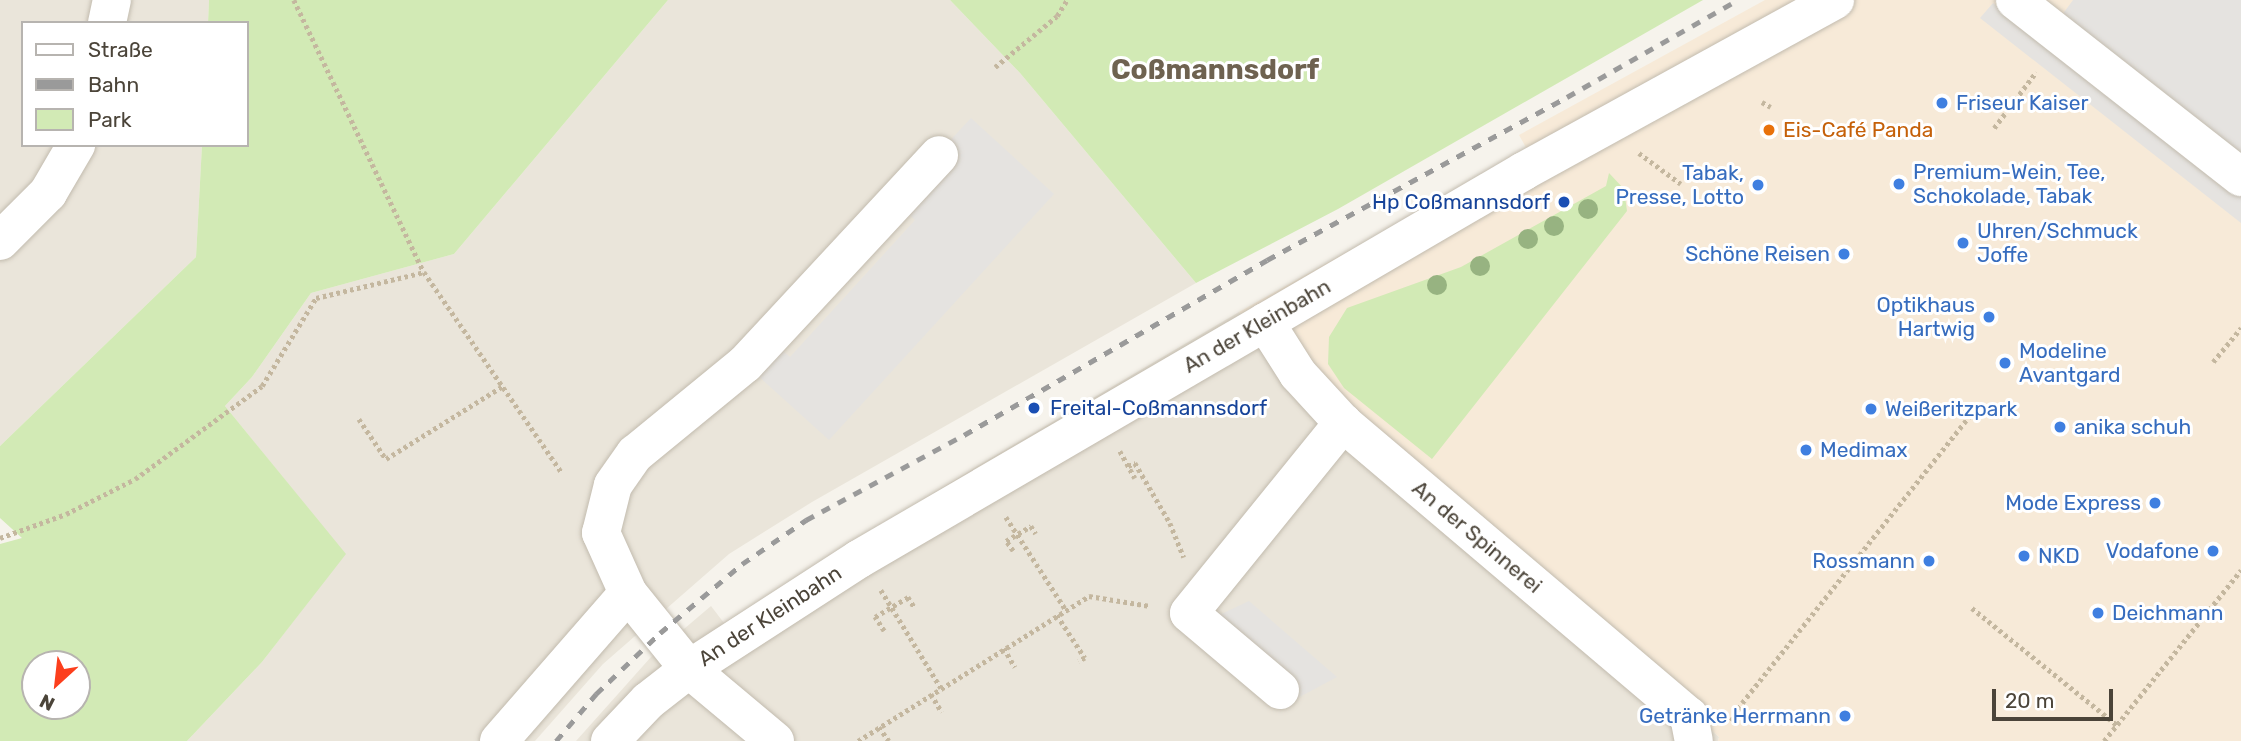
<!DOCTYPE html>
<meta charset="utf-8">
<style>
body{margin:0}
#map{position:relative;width:2241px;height:741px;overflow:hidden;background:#f6f3ec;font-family:Rubik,sans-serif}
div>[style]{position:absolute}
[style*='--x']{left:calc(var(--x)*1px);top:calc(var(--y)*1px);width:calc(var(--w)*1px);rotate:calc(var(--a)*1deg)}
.residential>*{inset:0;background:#eae5da}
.commercial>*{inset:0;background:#f7ead8}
.green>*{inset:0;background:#d2eab5}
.parking>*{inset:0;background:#e5e3e0}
.path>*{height:4.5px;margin-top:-2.25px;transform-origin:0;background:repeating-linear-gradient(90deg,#c4b79f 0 3.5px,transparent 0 7px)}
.roads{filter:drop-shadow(0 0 2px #c2bbae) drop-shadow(0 0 2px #c2bbae)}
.minor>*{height:38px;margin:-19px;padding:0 19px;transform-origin:19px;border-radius:19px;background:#fff}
.rail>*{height:5px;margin-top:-2.5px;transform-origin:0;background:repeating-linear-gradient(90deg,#9a9a9a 0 9px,transparent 0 18px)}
.trees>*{width:20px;height:20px;margin:-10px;border-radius:50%;background:#97b381}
.dots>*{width:19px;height:19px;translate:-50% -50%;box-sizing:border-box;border:4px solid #fff;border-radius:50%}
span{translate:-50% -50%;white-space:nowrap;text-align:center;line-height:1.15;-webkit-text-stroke:6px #fff;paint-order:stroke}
.shop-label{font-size:21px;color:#366cbe}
.left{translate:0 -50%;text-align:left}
.right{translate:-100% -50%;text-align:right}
.food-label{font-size:21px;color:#c56008}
.transit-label{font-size:21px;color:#164399}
.street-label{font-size:21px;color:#4b4439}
.district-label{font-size:28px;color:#6e6250;font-weight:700}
.legend{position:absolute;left:21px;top:21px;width:228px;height:126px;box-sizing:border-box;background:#fff;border:2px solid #b7b4b0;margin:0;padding:9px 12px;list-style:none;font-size:21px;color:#4b4439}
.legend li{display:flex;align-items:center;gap:14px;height:35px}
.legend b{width:35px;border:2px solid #b7b4b0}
.north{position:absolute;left:21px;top:650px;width:70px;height:70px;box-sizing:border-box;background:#fff;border:2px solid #b7b4b0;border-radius:50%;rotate:207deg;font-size:19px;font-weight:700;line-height:28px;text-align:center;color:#4b4439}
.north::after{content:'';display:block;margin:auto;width:24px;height:32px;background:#fc3f1d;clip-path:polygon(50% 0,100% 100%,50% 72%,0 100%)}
.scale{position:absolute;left:1992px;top:689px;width:121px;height:32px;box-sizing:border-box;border:4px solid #4b4439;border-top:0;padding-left:9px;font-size:21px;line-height:24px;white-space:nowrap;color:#4b4439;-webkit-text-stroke:5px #fff;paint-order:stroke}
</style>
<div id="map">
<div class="residential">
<div style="clip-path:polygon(0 0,209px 0,208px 23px,23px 23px,23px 145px,202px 145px,196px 257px,0 446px)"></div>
<div style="clip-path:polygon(668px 0,950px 0,1020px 73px,1196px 283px,812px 502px,729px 554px,603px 664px,535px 741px,187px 741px,262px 662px,345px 554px,225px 406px,252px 377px,311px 293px,454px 254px)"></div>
<div style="clip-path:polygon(1239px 312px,1719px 737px,1718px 741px,576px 741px,651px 657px,711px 606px,724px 623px,976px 467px)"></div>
</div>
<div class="commercial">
<div style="clip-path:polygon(1765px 0,2241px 0,2241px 741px,1718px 741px,1719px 737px,1239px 312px,1528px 151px,1519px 135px)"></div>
</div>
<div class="green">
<div style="clip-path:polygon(evenodd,209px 0,668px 0,454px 254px,311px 293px,252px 377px,225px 406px,346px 554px,262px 662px,187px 741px,0 741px,0 544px,22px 538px,0 518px,0 446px,196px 257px,202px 145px,247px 145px,247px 23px,208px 23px,209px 0,35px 664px,77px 664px,77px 706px,35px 706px,35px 664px)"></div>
<div style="clip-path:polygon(950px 0,1703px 0,1338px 209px,1196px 283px,1020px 73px)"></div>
<div style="clip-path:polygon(1609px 173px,1624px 189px,1627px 211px,1432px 459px,1344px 388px,1328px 364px,1329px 337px,1347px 308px,1461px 267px,1606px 186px)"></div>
</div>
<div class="parking">
<div style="clip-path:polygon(2073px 0,2241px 0,2241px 223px,1980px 18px,1993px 3px,2043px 41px)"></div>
<div style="clip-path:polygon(971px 118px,1054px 194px,829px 440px,745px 364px,768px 338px,790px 357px,915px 220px,895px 200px)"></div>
<div style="clip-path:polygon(1249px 601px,1337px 677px,1277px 709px,1180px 624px,1215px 617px)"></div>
</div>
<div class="path">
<div style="--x:294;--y:0;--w:301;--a:64.5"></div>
<div style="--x:424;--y:272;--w:242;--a:55.5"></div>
<div style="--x:995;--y:67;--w:80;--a:-39.4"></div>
<div style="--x:1057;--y:16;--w:19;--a:-58"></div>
<div style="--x:1762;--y:102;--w:10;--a:29"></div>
<div style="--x:1994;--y:128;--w:70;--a:-53.1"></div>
<div style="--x:1639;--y:153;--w:52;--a:36.4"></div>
<div style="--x:2213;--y:362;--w:44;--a:-50.5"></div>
<div style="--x:359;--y:419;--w:48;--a:56"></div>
<div style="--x:386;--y:459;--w:138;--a:-32"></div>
<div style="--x:1120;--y:451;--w:31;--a:61"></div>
<div style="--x:1128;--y:466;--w:8;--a:-23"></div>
<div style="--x:1135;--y:463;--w:69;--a:59.7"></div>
<div style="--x:1170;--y:523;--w:37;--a:68"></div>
<div style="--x:1006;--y:517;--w:111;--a:57.2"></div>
<div style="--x:0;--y:538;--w:70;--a:-20"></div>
<div style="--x:66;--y:514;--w:77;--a:-26.9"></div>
<div style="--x:135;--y:479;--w:157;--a:-36.2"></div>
<div style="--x:262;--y:386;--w:103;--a:-58.5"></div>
<div style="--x:316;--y:298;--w:111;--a:-13.5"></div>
<div style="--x:1013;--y:551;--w:12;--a:-125"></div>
<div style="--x:1006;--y:541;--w:29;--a:-31"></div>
<div style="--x:1031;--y:526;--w:9;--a:58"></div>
<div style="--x:881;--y:590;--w:115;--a:58.5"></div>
<div style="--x:1972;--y:608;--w:186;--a:38.9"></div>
<div style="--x:1057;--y:615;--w:51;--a:56.9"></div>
<div style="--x:1085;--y:658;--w:7;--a:153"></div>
<div style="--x:884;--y:631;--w:17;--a:-123"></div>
<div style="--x:875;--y:617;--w:39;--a:-31"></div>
<div style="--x:908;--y:597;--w:13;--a:58"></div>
<div style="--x:1004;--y:648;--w:22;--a:60"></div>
<div style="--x:931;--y:694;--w:21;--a:59"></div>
<div style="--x:1731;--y:721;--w:21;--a:-59"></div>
<div style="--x:1742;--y:703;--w:367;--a:-51.6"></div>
<div style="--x:879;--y:727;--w:17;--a:54"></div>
<div style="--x:858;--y:741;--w:273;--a:-32.1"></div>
<div style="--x:1089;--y:596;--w:62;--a:9.3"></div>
<div style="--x:2104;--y:741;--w:219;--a:-51.3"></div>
</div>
<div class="roads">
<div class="minor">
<div style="--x:2015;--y:0;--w:287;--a:38.1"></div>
<div style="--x:107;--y:23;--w:24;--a:-78"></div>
<div style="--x:0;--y:241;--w:68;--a:-45"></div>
<div style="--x:48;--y:193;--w:56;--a:-59.7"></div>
<div style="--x:1265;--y:322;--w:62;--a:57.6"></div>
<div style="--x:1298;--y:374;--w:67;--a:47.4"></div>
<div style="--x:1343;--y:423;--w:453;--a:40.3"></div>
<div style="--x:1689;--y:716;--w:25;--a:79"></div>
<div style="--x:1280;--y:690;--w:119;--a:-139.8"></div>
<div style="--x:1189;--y:613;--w:245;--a:-51"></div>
<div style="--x:499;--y:741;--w:196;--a:-48.9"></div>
<div style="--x:610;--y:741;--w:55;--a:-46.5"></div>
<div style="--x:648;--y:701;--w:52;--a:-38"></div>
<div style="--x:689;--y:669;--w:202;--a:-32.9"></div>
<div style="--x:859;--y:559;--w:770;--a:-30.26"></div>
<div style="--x:1524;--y:171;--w:355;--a:-28.8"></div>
<div style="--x:775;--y:741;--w:112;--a:-140.1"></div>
<div style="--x:689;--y:669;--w:97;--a:-128.8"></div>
<div style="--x:628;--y:593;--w:66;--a:-114.2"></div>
<div style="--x:601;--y:533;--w:49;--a:-76"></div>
<div style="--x:613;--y:485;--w:38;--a:-55"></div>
<div style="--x:635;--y:454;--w:142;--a:-39.3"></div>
<div style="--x:745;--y:364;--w:285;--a:-47.1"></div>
</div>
</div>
<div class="rail">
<div style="--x:556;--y:741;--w:62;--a:-49.6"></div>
<div style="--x:596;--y:694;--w:88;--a:-43.6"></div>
<div style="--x:660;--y:633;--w:107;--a:-40.1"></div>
<div style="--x:742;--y:564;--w:78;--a:-34.5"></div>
<div style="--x:806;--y:520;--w:179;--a:-28.3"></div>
<div style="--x:964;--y:435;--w:350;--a:-30"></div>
<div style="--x:1267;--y:260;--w:341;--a:-28.5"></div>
<div style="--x:1567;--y:97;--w:197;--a:-29.6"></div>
</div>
<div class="trees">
<div style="left:1588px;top:209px"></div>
<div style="left:1554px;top:226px"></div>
<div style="left:1528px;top:239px"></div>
<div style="left:1480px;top:266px"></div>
<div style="left:1437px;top:285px"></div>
</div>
<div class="dots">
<div style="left:1942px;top:103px;background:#3f7fe0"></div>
<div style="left:1769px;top:130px;background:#e8710a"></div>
<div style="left:1899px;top:184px;background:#3f7fe0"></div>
<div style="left:1758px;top:185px;background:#3f7fe0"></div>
<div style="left:1564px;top:202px;background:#1a4fb4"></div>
<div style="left:1963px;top:243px;background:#3f7fe0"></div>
<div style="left:1844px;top:254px;background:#3f7fe0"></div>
<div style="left:1989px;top:317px;background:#3f7fe0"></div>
<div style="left:2005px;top:363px;background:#3f7fe0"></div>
<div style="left:1034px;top:408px;background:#1a4fb4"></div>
<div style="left:1871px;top:409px;background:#3f7fe0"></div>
<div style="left:2060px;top:427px;background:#3f7fe0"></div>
<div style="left:1806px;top:450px;background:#3f7fe0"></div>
<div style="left:2155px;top:503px;background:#3f7fe0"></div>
<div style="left:2213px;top:551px;background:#3f7fe0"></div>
<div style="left:2024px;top:556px;background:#3f7fe0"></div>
<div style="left:1929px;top:561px;background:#3f7fe0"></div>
<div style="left:2098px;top:613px;background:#3f7fe0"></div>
<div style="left:1845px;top:716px;background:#3f7fe0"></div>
</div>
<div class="shop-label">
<span class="left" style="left:1956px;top:103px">Friseur Kaiser</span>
<span class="left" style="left:1913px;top:184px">Premium-Wein, Tee,<br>Schokolade, Tabak</span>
<span class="right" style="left:1744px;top:185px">Tabak,<br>Presse, Lotto</span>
<span class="left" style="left:1977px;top:243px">Uhren/Schmuck<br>Joffe</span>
<span class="right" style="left:1830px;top:254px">Schöne Reisen</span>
<span class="right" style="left:1975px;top:317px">Optikhaus<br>Hartwig</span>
<span class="left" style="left:2019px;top:363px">Modeline<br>Avantgard</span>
<span class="left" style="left:1885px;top:409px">Weißeritzpark</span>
<span class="left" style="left:2074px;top:427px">anika schuh</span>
<span class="left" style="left:1820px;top:450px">Medimax</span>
<span class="right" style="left:2141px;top:503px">Mode Express</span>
<span class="right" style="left:2199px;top:551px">Vodafone</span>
<span class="left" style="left:2038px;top:556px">NKD</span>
<span class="right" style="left:1915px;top:561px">Rossmann</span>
<span class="left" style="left:2112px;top:613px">Deichmann</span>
<span class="right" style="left:1831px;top:716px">Getränke Herrmann</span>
</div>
<div class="food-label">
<span class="left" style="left:1783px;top:130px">Eis-Café Panda</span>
</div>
<div class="transit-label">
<span class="right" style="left:1550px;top:202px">Hp Coßmannsdorf</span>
<span class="left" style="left:1050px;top:408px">Freital-Coßmannsdorf</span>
</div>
<div class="street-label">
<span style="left:1257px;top:326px;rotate:-30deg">An der Kleinbahn</span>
<span style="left:1477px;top:537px;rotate:40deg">An der Spinnerei</span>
<span style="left:770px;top:616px;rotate:-33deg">An der Kleinbahn</span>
</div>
<div class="district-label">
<span style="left:1215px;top:70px">Coßmannsdorf</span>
</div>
<ul class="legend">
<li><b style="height:9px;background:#fff"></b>Straße</li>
<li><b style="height:9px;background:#9a9a9a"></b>Bahn</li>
<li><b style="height:19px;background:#d2eab5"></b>Park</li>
</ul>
<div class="north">N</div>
<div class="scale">20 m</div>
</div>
